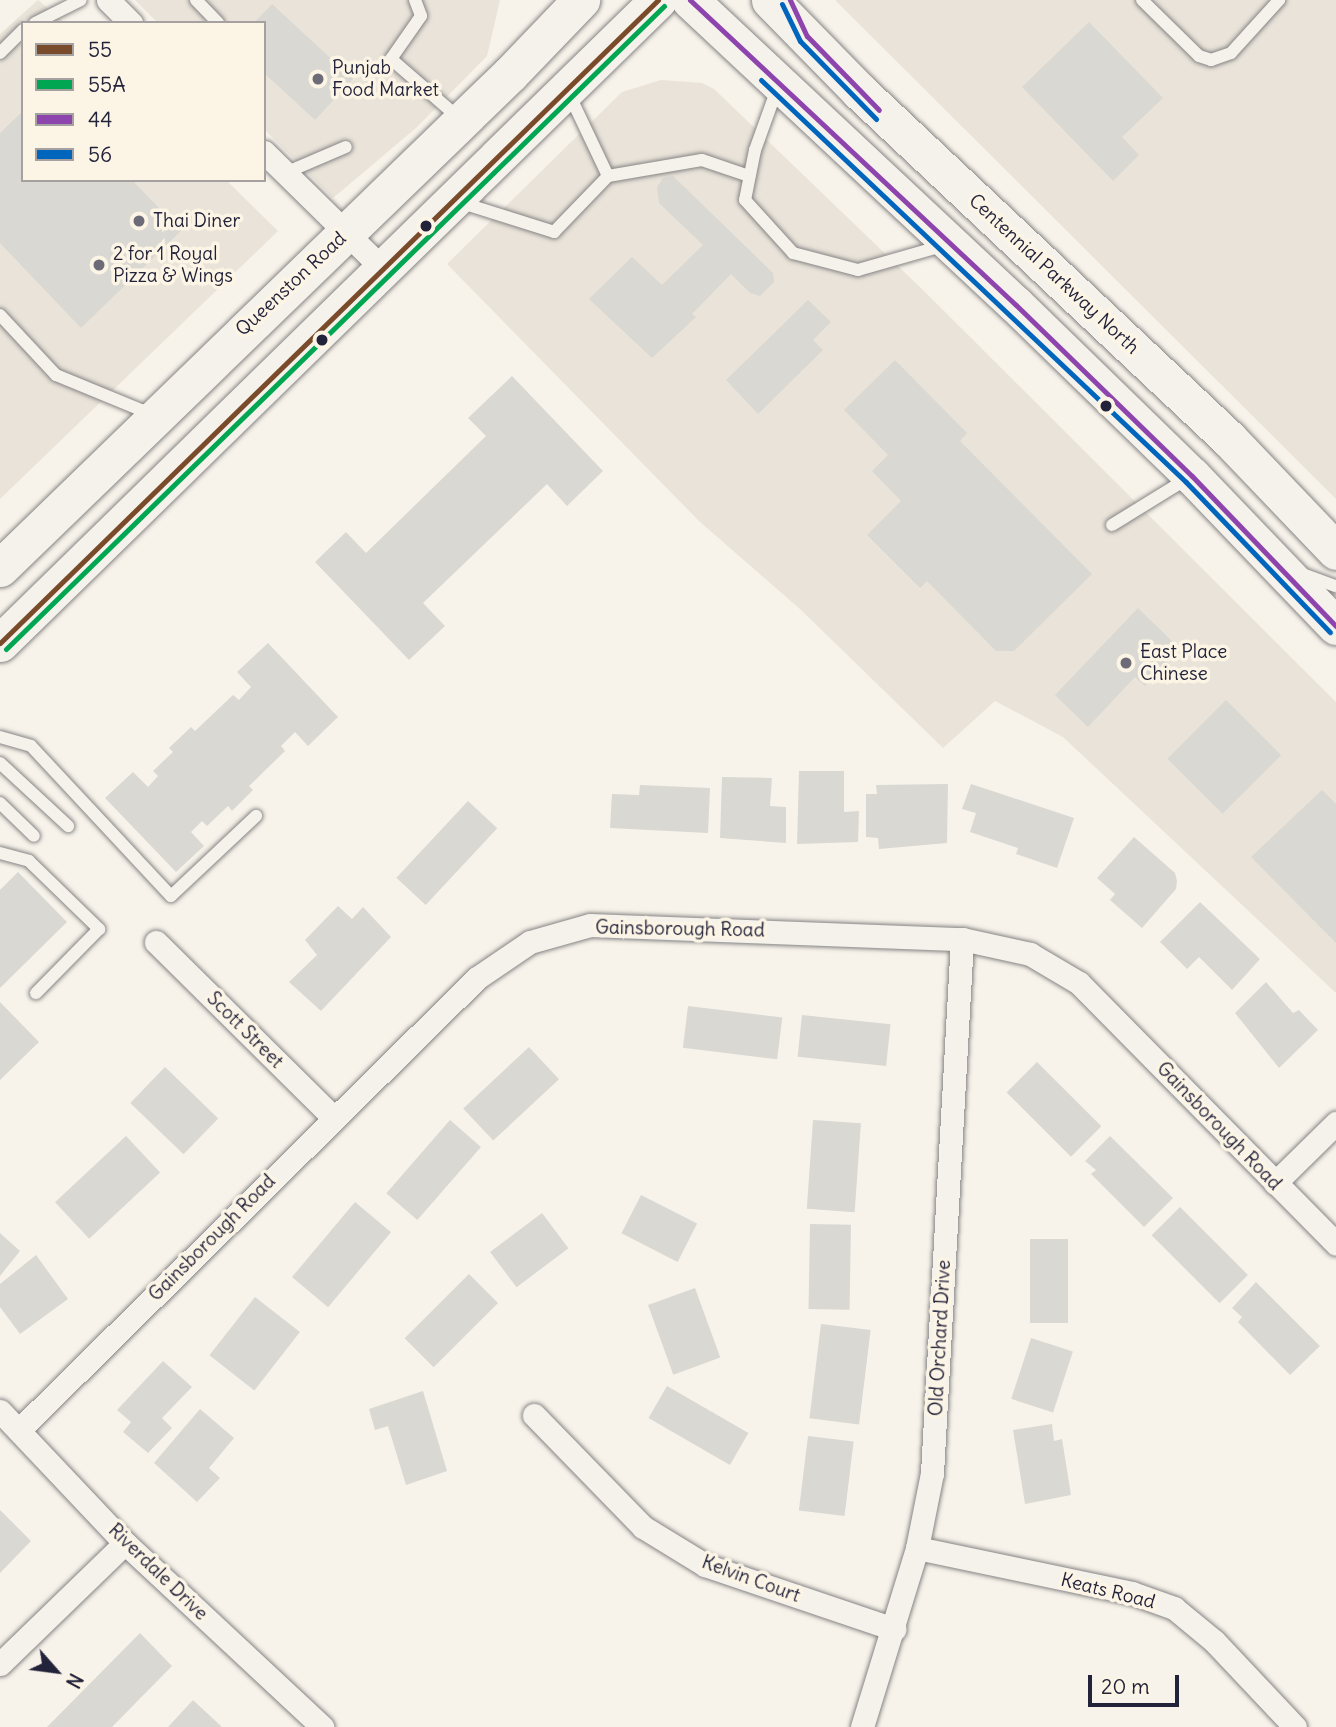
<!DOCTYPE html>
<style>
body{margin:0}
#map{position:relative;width:1336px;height:1727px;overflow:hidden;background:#f7f3ea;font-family:Delius,sans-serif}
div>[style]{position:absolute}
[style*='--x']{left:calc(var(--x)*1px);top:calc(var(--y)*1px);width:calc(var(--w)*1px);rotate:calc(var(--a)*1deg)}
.built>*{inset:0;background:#e9e3d9}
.building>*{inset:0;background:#dad8d2;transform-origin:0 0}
.roads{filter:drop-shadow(0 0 2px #868485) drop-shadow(0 0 2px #868485)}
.lane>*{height:12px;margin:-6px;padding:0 6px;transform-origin:6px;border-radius:6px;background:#f5f2ec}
.street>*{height:23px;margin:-11.5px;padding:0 11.5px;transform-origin:11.5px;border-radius:11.5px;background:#f5f2ec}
.primary>*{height:37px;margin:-18.5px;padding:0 18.5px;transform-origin:18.5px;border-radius:18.5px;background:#f5f2ec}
.bus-1>*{height:5px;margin:-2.5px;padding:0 2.5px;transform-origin:2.5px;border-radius:2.5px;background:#7a4b2a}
.bus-2>*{height:5px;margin:-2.5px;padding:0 2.5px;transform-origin:2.5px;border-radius:2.5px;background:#00a651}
.bus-3>*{height:5px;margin:-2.5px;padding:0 2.5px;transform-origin:2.5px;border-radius:2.5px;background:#8e44ad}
.bus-4>*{height:5px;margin:-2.5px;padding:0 2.5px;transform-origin:2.5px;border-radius:2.5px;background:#0065bd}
.dots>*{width:19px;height:19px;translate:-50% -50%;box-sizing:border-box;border:4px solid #fcf5e5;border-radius:50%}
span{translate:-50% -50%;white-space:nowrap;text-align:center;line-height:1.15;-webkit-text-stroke:7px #fcf5e5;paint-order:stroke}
.poi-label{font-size:19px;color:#22223b}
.left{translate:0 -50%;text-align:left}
.street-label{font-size:19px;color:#22223b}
.legend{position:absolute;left:21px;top:21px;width:245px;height:161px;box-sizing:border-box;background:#fcf5e5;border:2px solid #a5a1a1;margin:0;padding:9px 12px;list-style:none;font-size:21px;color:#22223b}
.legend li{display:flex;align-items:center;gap:14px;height:35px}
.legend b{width:35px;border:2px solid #a5a1a1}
.north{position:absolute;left:21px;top:1636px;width:70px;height:70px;-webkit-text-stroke:5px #fcf5e5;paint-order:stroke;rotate:118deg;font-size:19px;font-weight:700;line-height:28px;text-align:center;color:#22223b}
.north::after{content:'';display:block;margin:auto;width:24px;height:32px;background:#22223b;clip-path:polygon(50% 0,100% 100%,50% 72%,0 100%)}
.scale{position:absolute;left:1088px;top:1675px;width:91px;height:32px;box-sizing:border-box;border:4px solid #22223b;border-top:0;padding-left:9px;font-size:21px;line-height:24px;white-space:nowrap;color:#22223b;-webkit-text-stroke:5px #fcf5e5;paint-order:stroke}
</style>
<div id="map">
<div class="built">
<div style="clip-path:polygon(38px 0,65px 23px,23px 23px,23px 180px,226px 180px,278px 231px,0 499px,0 34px)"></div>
<div style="clip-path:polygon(135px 0,500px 0,487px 56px,416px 128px,333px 198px,264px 129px,264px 23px,158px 23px)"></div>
<div style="clip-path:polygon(1336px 0,1336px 499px,836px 1px,836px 0)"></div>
<div style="clip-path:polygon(661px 80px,702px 83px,714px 89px,925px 292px,1336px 702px,1336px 993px,1063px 737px,995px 701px,943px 748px,800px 609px,699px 521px,447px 264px,622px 92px)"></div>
</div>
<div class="building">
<div style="clip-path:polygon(272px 4px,353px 79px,315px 120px,264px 73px,264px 23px,254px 23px)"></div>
<div style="clip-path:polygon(1089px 22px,1163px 98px,1122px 137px,1139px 155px,1113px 181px,1022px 87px)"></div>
<div style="clip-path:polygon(23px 111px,23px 180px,132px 180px,181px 231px,81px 328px,0 243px,0 133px)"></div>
<div style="clip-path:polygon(673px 176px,773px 273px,774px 282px,760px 296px,750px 293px,731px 274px,692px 314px,696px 317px,652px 358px,589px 299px,632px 257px,662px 285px,703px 245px,659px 203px,657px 187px,663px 178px)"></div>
<div style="clip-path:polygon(808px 300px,831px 322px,813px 340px,823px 350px,758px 414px,726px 380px)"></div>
<div style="clip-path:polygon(895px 360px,967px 433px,960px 441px,1092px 574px,1014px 651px,996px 651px,927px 581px,920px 588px,867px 535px,901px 501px,872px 471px,888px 455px,844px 410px)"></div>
<div style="clip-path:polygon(512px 376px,603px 471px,567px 506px,547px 484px,423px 603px,445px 626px,409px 660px,315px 562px,346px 532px,366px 553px,486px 436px,468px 418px)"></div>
<div style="clip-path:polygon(1138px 608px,1180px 649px,1145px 686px,1135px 677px,1088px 727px,1055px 695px)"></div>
<div style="clip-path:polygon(268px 643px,338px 717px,308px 746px,295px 732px,281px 746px,285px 751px,249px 786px,253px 790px,232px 811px,228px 806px,207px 826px,202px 821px,191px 832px,204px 846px,176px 872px,105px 798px,133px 772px,148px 787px,158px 776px,153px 771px,173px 752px,169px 748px,191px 727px,195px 731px,233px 695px,239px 700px,251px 687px,237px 672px)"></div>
<div style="left:1226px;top:700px;width:78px;height:83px;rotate:45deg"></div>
<div style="clip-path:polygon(799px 771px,844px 771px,844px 812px,859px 811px,858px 842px,797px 844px)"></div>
<div style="clip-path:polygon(722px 777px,772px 778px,770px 806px,786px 807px,786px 843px,720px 838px)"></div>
<div style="clip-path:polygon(948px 784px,947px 843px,879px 849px,878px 838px,866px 837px,866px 794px,877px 794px,876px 785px)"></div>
<div style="clip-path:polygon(971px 784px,1074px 818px,1057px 868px,1016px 854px,1018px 848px,970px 832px,976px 813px,962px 809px)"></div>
<div style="clip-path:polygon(640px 785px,710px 788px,708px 833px,610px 828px,612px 794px,639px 795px)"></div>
<div style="clip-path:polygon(1322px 790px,1336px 804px,1336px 943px,1251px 857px)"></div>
<div style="left:468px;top:801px;width:40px;height:105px;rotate:43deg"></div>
<div style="clip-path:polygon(1134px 837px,1175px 873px,1177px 881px,1176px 889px,1142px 928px,1110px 900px,1115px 894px,1097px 878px)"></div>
<div style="clip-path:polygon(18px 872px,67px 922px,0 988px,0 890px)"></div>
<div style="clip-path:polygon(1200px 902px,1260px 959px,1232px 990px,1199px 957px,1187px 969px,1160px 942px)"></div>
<div style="clip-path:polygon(338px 906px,352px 919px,363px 907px,391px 937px,321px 1011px,289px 982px,317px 955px,305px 940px)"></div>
<div style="clip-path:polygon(1266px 982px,1293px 1013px,1299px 1010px,1318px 1030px,1279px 1068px,1235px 1013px)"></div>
<div style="clip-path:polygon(0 1002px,39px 1042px,0 1080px)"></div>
<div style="left:688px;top:1006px;width:95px;height:42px;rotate:7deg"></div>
<div style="left:802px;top:1015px;width:89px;height:42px;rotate:6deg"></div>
<div style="left:529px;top:1047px;width:44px;height:90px;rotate:47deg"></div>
<div style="left:1037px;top:1062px;width:91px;height:43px;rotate:45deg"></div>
<div style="left:165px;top:1067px;width:74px;height:50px;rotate:44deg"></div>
<div style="left:450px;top:1120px;width:41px;height:97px;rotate:41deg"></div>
<div style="left:813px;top:1120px;width:48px;height:89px;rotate:4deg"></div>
<div style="left:126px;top:1136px;width:50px;height:97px;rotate:47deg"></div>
<div style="clip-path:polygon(1110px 1136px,1173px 1198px,1144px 1227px,1091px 1174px,1096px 1170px,1085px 1161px)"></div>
<div style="left:641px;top:1195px;width:63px;height:43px;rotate:27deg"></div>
<div style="left:355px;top:1202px;width:47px;height:98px;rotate:40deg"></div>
<div style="left:1180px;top:1207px;width:96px;height:40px;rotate:45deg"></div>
<div style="left:542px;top:1213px;width:44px;height:65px;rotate:53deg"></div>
<div style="left:810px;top:1224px;width:41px;height:85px;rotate:1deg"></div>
<div style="clip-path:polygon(0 1233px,20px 1251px,0 1276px)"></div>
<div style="left:1030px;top:1239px;width:38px;height:84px"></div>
<div style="clip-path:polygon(36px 1255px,68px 1299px,20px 1334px,0 1307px,0 1284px)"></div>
<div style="left:469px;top:1274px;width:41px;height:91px;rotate:45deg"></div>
<div style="clip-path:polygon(1256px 1282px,1320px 1346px,1290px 1375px,1238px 1322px,1242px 1317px,1232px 1308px)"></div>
<div style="left:695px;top:1288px;width:74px;height:50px;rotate:70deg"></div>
<div style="left:255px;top:1297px;width:57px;height:74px;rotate:38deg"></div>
<div style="left:821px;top:1324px;width:50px;height:95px;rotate:7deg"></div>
<div style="left:1031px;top:1338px;width:44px;height:64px;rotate:18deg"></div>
<div style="clip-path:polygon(163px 1361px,192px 1387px,162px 1418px,172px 1428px,148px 1453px,123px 1432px,131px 1422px,117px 1410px)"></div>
<div style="left:667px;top:1386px;width:94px;height:37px;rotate:30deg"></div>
<div style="clip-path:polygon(423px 1391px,447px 1471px,406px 1485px,388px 1426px,375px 1430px,369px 1409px)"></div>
<div style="clip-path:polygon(200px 1409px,234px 1438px,209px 1468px,220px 1478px,197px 1502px,154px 1463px)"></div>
<div style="clip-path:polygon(1052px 1424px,1054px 1441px,1062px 1439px,1071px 1495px,1025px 1504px,1013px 1430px)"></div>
<div style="left:808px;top:1436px;width:46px;height:75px;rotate:7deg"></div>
<div style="clip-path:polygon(0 1510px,31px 1541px,0 1573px)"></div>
<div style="clip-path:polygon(140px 1633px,172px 1666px,112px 1727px,47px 1727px)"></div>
<div style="clip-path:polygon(193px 1700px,222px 1727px,168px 1727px)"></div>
</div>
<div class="roads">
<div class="lane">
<div style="--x:196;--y:0;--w:32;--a:46"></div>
<div style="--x:415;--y:0;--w:17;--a:69"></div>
<div style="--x:421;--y:16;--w:52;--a:124.9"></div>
<div style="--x:391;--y:59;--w:91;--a:41"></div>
<div style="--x:1142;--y:0;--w:80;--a:44.5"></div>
<div style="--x:1199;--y:56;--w:13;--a:18"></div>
<div style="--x:1211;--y:60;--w:21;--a:-19"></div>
<div style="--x:1231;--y:53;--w:72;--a:-47.8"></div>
<div style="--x:35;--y:23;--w:51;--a:-26.6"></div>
<div style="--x:0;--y:53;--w:33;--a:-45"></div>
<div style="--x:777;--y:89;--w:65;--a:109.8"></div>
<div style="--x:755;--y:150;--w:51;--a:101.3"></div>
<div style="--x:745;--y:200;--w:72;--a:47.8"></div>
<div style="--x:793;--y:253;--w:67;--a:14.7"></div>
<div style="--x:858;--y:270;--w:91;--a:-16"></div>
<div style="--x:285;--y:173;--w:66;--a:-23.1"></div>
<div style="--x:608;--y:176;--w:95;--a:-9.7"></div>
<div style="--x:702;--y:160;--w:50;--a:18.8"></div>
<div style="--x:459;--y:202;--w:100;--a:17.5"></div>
<div style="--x:554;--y:232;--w:78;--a:-46"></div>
<div style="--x:608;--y:176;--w:91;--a:-115.4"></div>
<div style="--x:0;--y:315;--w:82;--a:47"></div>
<div style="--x:56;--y:375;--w:92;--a:22.4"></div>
<div style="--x:141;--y:410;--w:11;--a:45"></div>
<div style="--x:1112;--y:525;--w:89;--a:-31.7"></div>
<div style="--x:1305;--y:575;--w:33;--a:20"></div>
<div style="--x:0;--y:737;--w:32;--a:16"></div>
<div style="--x:31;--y:746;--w:205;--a:47"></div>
<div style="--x:171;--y:896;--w:117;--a:-43.3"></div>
<div style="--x:0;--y:763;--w:93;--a:42.8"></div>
<div style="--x:0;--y:803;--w:47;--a:44.1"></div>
<div style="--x:0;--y:853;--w:30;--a:15"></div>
<div style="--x:29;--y:861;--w:98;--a:44.2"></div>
<div style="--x:99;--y:929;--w:90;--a:134.5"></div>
</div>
<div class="street">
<div style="--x:108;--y:0;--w:33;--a:45"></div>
<div style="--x:264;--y:152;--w:164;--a:44.5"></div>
<div style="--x:156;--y:942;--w:249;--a:44.7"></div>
<div style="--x:1275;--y:1183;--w:86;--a:-44.5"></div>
<div style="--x:0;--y:1411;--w:182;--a:46.6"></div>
<div style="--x:125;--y:1543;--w:270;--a:43"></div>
<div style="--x:534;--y:1415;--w:156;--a:45.8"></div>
<div style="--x:643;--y:1527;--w:73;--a:31.5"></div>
<div style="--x:705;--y:1565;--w:200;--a:18.7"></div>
<div style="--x:19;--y:1430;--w:643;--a:-44.62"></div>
<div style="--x:477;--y:978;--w:64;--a:-34.2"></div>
<div style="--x:530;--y:942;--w:62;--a:-15.8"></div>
<div style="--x:590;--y:925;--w:372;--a:2.2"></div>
<div style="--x:962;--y:939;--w:70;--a:12.4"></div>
<div style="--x:1030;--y:954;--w:57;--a:30.6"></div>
<div style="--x:1079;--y:983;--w:366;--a:45.4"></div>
<div style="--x:917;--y:1548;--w:220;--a:11.8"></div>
<div style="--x:1132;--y:1593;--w:45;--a:19.7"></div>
<div style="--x:1174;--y:1608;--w:52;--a:39.5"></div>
<div style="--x:1214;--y:1641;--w:118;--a:46.7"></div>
<div style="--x:0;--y:1664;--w:174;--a:-44.1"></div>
<div style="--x:862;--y:1727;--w:187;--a:-72.9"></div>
<div style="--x:917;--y:1548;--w:76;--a:-78.7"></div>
<div style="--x:932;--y:1473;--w:535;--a:-86.78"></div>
</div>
<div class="primary">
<div style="--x:690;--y:0;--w:446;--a:43.1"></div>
<div style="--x:1016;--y:305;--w:245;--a:44.2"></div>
<div style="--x:1192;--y:476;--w:208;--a:46.2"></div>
<div style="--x:770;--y:0;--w:127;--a:45.6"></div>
<div style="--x:859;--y:91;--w:508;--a:43.24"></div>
<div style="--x:1229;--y:439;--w:155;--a:46.3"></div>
<div style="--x:0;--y:568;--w:710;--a:-44.09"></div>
<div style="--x:510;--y:74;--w:103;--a:-46.2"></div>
<div style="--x:0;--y:643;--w:920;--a:-44.34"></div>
</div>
</div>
<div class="bus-1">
<div style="--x:0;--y:643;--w:920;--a:-44.34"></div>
</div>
<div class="bus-2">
<div style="--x:6;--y:649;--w:920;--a:-44.34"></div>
</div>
<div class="bus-3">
<div style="--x:690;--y:0;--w:446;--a:43.1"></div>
<div style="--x:1016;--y:305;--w:245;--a:44.2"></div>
<div style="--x:1192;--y:476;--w:208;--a:46.2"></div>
<div style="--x:790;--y:0;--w:40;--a:65"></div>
<div style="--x:807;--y:36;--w:103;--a:45.8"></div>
</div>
<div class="bus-4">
<div style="--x:782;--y:4;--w:41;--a:64.1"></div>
<div style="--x:800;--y:41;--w:109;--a:45.7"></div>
<div style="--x:761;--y:80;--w:585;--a:43.41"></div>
<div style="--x:1186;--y:482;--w:208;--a:46.2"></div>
</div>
<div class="dots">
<div style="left:318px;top:79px;background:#6d6b78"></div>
<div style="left:139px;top:221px;background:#6d6b78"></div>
<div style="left:426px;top:226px;background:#22223b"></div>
<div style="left:99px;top:265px;background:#6d6b78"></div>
<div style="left:322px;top:340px;background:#22223b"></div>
<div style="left:1106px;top:406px;background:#22223b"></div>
<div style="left:1126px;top:663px;background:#6d6b78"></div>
</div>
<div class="poi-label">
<span class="left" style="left:332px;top:79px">Punjab<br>Food Market</span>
<span class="left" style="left:153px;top:221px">Thai Diner</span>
<span class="left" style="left:113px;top:265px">2 for 1 Royal<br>Pizza &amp; Wings</span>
<span class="left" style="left:1140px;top:663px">East Place<br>Chinese</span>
</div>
<div class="street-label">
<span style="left:1054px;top:274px;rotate:43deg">Centennial Parkway North</span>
<span style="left:291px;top:284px;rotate:-43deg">Queenston Road</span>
<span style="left:680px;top:929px;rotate:1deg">Gainsborough Road</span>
<span style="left:245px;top:1030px;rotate:45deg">Scott Street</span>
<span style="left:1219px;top:1126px;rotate:46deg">Gainsborough Road</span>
<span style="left:212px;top:1238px;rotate:-45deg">Gainsborough Road</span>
<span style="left:940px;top:1338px;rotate:-87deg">Old Orchard Drive</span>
<span style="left:158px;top:1572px;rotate:44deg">Riverdale Drive</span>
<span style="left:751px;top:1579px;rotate:20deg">Kelvin Court</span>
<span style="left:1108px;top:1591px;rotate:14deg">Keats Road</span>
</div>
<ul class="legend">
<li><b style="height:9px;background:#7a4b2a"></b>55</li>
<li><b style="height:9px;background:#00a651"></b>55A</li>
<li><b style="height:9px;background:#8e44ad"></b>44</li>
<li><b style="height:9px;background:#0065bd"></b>56</li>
</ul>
<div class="north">N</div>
<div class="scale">20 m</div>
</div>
